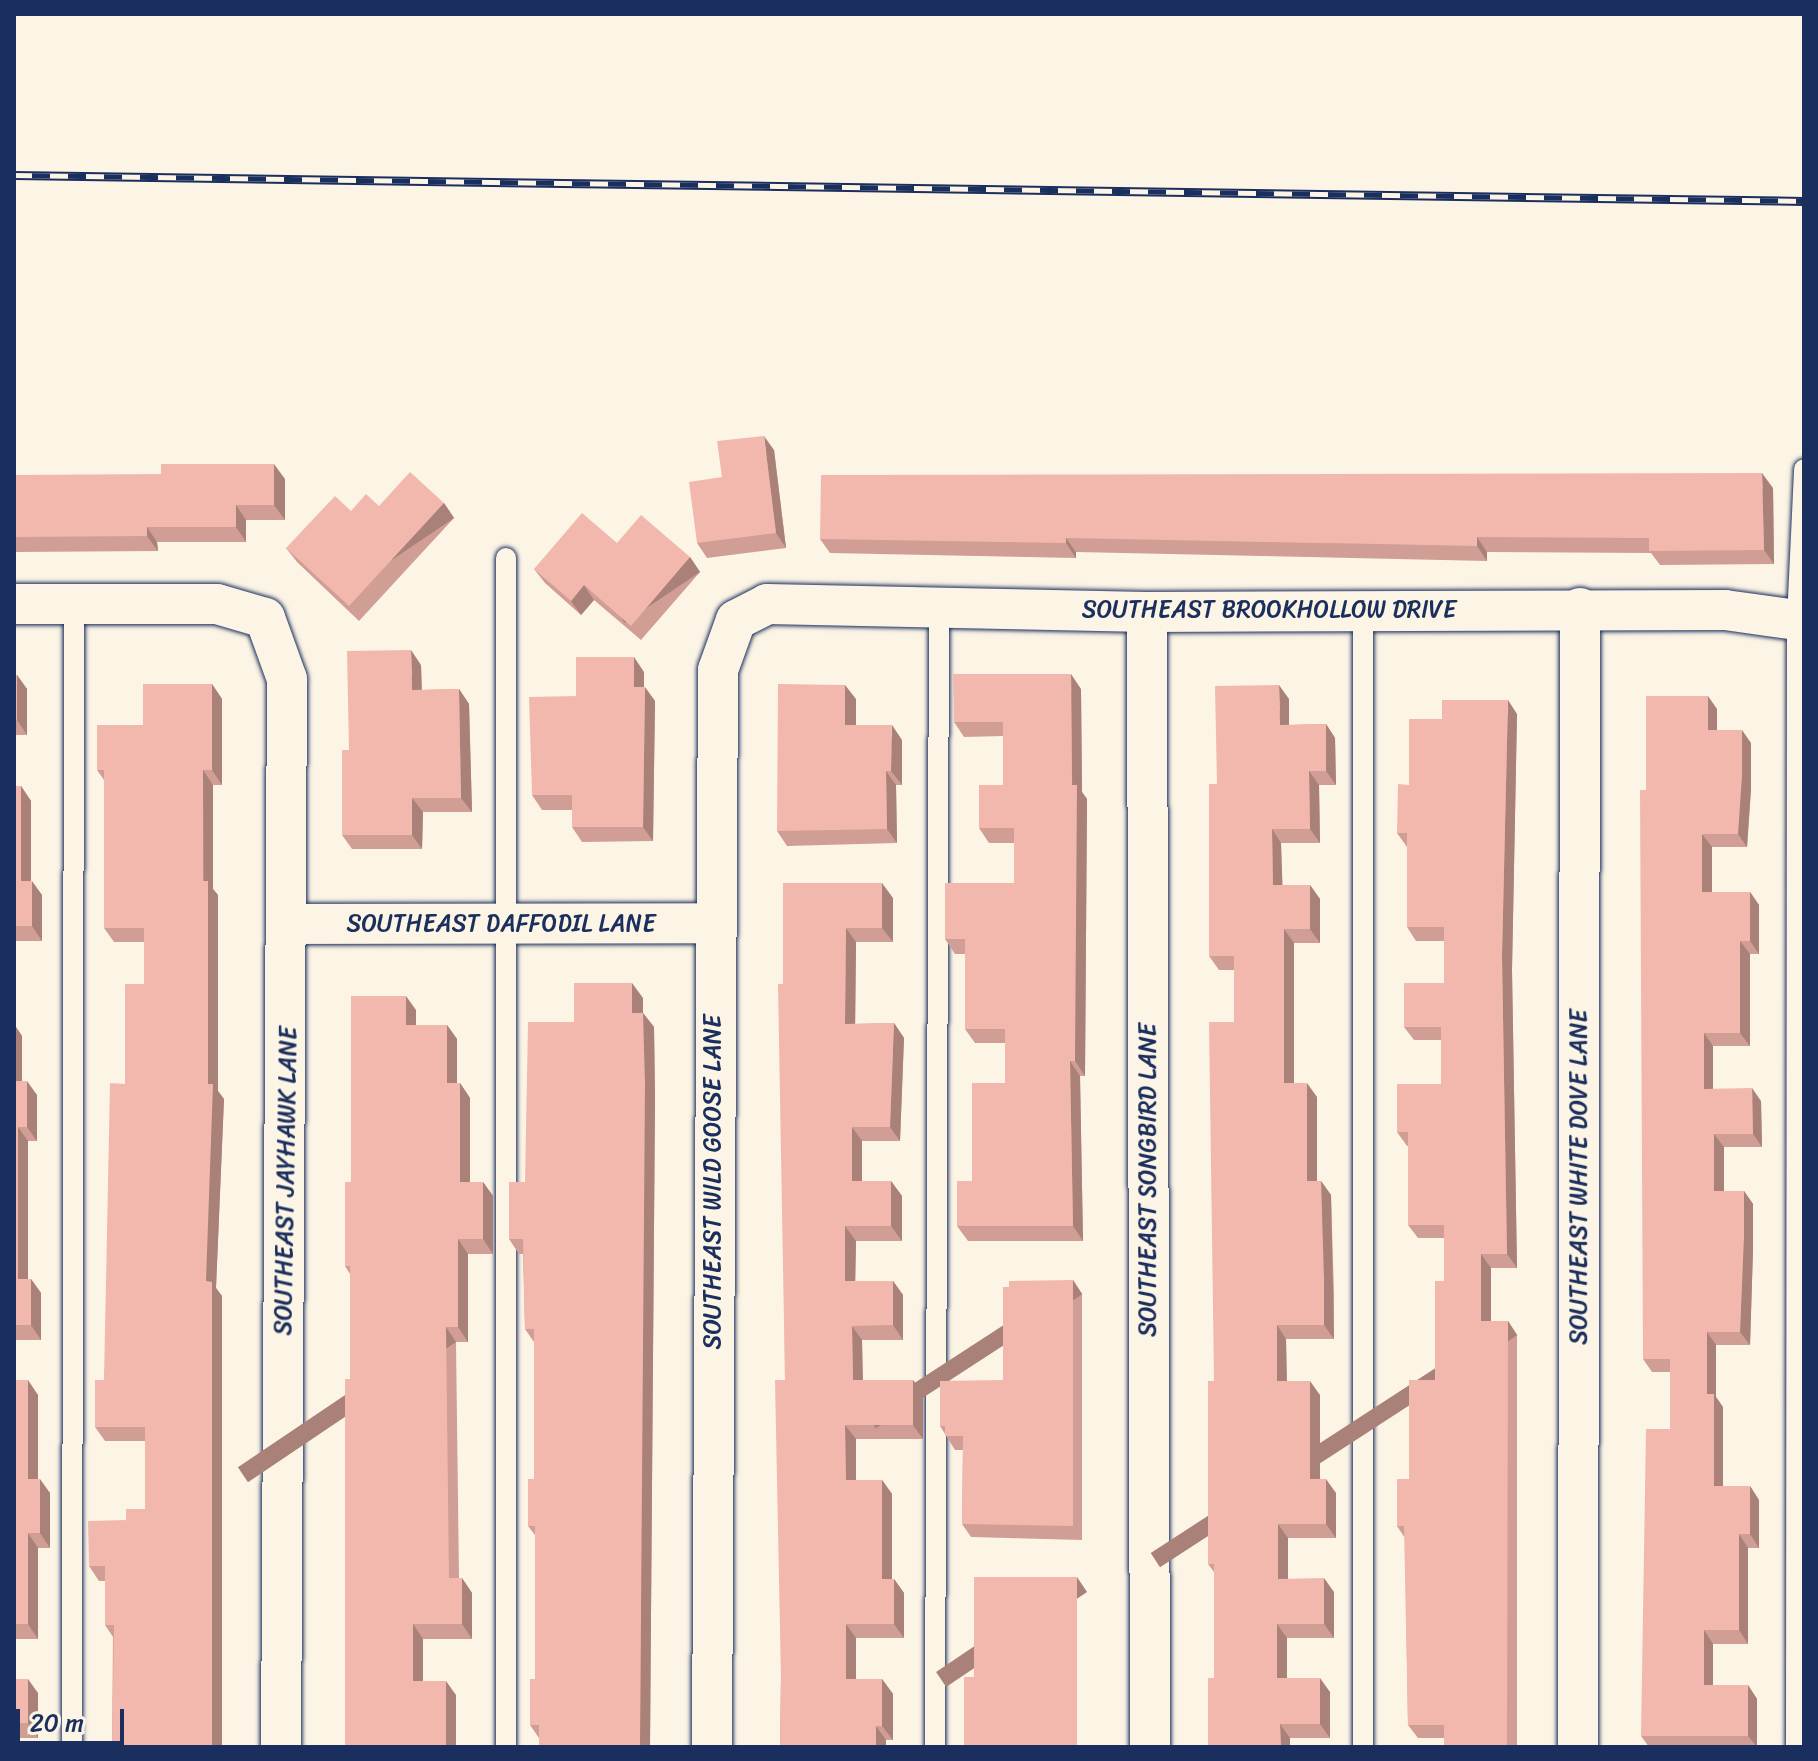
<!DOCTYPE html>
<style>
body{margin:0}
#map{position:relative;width:1818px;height:1761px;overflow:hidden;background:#fcf5e5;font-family:Sriracha,sans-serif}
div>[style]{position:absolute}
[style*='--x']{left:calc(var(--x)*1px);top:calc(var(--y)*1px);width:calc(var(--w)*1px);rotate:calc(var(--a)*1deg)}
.roads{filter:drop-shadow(0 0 2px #1b2f5e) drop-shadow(0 0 2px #1b2f5e)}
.lane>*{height:20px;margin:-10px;padding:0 10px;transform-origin:10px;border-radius:10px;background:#fcf5e5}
.street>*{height:40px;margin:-20px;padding:0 20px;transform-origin:20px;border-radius:20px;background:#fcf5e5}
.rail>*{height:9px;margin-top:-4.5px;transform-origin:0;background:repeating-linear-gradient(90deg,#fcf5e5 0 18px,#1b2f5e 0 36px);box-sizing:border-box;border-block:2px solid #1b2f5e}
.wall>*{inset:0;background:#d09e95}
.shaded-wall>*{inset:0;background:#a98179;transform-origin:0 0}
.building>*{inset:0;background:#f2b8ad;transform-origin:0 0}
span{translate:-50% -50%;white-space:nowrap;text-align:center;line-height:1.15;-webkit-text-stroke:6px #fcf5e5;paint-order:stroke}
.street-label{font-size:24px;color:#1b2f5e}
.frame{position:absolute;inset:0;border:16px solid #1b2f5e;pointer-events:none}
.scale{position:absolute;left:16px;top:1709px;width:108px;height:36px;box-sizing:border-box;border:4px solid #1b2f5e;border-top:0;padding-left:10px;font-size:24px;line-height:28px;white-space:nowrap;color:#1b2f5e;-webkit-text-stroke:6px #fcf5e5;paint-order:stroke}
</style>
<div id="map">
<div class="roads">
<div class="lane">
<div style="--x:506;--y:558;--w:1189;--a:90"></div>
<div style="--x:1363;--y:610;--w:1137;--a:90"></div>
<div style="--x:72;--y:1747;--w:1143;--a:-89.9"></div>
<div style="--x:935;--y:1747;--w:1139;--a:-89.8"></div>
<div style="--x:1796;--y:1747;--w:1127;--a:-89.95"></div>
<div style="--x:1797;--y:620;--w:151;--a:-87.3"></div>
</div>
<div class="street">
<div style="--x:14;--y:604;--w:203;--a:0"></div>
<div style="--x:217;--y:604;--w:50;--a:16.3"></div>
<div style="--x:265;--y:618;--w:65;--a:70.2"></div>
<div style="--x:287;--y:679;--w:1068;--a:90.32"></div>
<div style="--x:1147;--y:612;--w:1135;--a:89.85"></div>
<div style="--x:289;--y:924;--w:424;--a:-0.1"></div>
<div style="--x:712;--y:1747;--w:1077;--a:-89.68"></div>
<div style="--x:718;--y:670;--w:53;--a:-70.2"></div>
<div style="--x:736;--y:620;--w:35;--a:-27"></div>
<div style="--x:767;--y:604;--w:380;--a:1.2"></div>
<div style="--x:1147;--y:612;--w:578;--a:-0.2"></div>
<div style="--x:1725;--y:610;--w:80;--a:7.9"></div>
<div style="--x:1578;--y:1747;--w:1139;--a:-89.9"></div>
</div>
</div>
<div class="rail">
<div style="--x:14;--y:175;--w:1790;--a:0.83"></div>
</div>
<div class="wall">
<div style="clip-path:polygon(774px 450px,786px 548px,707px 558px,697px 543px,722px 477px)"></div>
<div style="clip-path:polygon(14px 475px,285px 479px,285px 520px,246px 520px,246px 542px,157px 542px,158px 551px,14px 552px)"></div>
<div style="clip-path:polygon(1773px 488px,1774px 564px,1660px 565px,1651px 553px,1487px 552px,1487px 561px,1076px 552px,1076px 558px,830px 553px,820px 539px)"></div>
<div style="clip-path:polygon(444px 503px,454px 518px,359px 621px,297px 562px,286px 548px,379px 506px)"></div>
<div style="clip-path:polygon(617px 543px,690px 557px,700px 572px,641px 640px,594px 600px,581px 615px,545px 583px,534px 569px)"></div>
<div style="clip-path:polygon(421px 665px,422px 690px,459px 689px,469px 704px,472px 812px,423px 812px,422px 849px,352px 849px,342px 835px,349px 750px)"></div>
<div style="clip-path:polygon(644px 672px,644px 687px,655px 701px,653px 841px,582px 842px,572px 827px,572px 810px,542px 810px,532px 795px,576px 696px)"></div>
<div style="clip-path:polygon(14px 675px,17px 675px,27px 689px,27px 735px,14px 735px)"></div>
<div style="clip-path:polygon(212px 684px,222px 699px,222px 785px,213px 785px,213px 889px,218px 895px,218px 1091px,224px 1099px,216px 1288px,222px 1296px,222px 1747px,112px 1747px,113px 1637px,105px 1625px,105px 1581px,99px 1581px,89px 1566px,126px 1520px,145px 1509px,145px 1441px,105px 1441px,95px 1427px,104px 1380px,125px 1084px,144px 984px,144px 942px,114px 942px,104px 928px,104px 780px,97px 770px,143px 725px)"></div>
<div style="clip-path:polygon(1081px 689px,1082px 792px,1087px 799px,1085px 1076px,1080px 1076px,1083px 1241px,968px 1241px,957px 1226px,1005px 1083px,1005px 1043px,975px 1043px,965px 1029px,965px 954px,955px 954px,945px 939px,1014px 883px,1014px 843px,989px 843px,979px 828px,1003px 785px,1003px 736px,964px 737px,954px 722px)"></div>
<div style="clip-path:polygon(856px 699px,856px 725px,902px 740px,902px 785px,896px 785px,897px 843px,787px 846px,777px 831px)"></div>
<div style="clip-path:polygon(1289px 699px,1289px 725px,1326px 724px,1335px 738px,1336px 785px,1319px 785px,1320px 843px,1281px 843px,1282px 885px,1310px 885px,1320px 899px,1320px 943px,1294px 943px,1294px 1083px,1317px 1097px,1317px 1181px,1321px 1181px,1331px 1195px,1334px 1293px,1334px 1339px,1286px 1339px,1287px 1381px,1320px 1395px,1320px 1479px,1336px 1493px,1336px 1538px,1288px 1538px,1288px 1579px,1334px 1592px,1334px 1638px,1287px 1638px,1287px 1678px,1330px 1692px,1330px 1738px,1290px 1738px,1290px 1747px,1208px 1747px,1214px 1678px,1214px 1572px,1208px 1564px,1214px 1381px,1234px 1022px,1234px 970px,1219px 970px,1209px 956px,1217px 784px)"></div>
<div style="clip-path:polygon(1717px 709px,1717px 730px,1751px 743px,1751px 789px,1747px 847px,1712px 847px,1712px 892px,1750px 892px,1759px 905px,1759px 954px,1750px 954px,1750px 1046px,1713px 1046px,1713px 1089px,1761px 1101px,1762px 1147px,1724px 1147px,1724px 1191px,1744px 1191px,1753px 1204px,1753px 1250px,1750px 1345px,1716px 1345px,1716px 1397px,1723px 1407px,1723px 1486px,1750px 1486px,1759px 1500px,1759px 1548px,1748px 1548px,1748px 1644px,1713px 1644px,1713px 1685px,1748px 1685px,1757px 1699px,1757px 1747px,1649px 1747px,1641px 1736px,1670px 1429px,1670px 1372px,1652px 1372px,1643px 1359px)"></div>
<div style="clip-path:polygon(1517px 714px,1512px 970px,1517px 1268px,1491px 1268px,1491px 1321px,1508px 1321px,1517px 1335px,1517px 1747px,1444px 1747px,1444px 1738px,1418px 1738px,1408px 1725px,1405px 1538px,1397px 1526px,1435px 1380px,1444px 1281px,1444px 1238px,1418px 1238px,1408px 1225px,1408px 1146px,1407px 1146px,1397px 1132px,1441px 1084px,1441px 1040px,1414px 1040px,1404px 1027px,1444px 983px,1444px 941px,1416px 941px,1407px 927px,1407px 847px,1397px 833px,1409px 785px,1442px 719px)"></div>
<div style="clip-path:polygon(14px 786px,21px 786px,31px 801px,31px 881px,42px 895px,42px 941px,14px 941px)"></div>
<div style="clip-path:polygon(783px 883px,893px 898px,893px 942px,856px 942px,855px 1024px,894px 1023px,904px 1038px,900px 1141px,862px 1141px,862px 1181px,891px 1181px,902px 1196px,902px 1241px,856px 1241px,855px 1281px,893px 1281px,903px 1295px,903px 1340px,862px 1340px,863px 1380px,913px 1380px,923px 1394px,923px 1439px,856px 1439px,856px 1480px,882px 1480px,892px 1494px,892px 1579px,894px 1579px,904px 1593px,904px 1638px,856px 1638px,856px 1679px,882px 1679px,893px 1694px,893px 1740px,886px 1740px,886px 1747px,780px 1747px,785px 1380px)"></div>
<div style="clip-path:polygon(643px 998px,643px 1013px,654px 1027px,655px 1097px,650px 1747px,539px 1747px,539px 1738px,530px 1725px,535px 1679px,535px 1535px,528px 1526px,534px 1479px,534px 1342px,525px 1329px,523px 1254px,519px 1254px,509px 1239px,574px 1022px)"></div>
<div style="clip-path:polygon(416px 1010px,416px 1025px,447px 1025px,457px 1039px,457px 1083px,460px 1083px,470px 1098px,470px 1182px,483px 1182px,493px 1196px,493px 1254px,468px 1254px,468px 1342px,456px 1342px,459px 1578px,462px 1578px,472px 1593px,472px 1639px,423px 1639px,423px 1681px,456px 1695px,456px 1747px,345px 1747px,350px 1379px,350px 1274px,345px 1266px,351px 1182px)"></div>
<div style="clip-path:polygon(14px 1024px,22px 1036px,22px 1081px,37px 1095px,37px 1141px,28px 1141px,28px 1279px,31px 1279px,41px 1293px,41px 1340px,14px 1340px)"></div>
<div style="clip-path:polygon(1073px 1280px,1082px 1294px,1082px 1540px,971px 1537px,962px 1524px,963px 1450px,955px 1450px,940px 1426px,1003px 1380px,1009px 1287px)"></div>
<div style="clip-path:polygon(14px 1380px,38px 1395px,38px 1479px,50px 1493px,50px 1548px,38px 1548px,38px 1639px,14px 1639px)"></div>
<div style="clip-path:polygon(14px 1679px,38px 1693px,38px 1738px,14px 1738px)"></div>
</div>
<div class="shaded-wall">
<div style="clip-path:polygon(764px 436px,774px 450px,786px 548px,776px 533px)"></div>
<div style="clip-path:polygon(274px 464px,285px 479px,285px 520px,274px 505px)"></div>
<div style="clip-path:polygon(1762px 473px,1773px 488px,1774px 564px,1764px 550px)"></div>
<div style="left:444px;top:503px;width:18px;height:140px;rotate:56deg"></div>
<div style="clip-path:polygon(236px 505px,246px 520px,246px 542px,236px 527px)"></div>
<div style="clip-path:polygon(147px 527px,157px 542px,158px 551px,147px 536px)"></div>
<div style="clip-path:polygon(1477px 537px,1487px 552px,1487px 561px,1477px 546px)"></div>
<div style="clip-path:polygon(1066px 538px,1076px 552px,1076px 558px,1066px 543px)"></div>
<div style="left:690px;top:557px;width:18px;height:91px;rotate:56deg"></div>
<div style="clip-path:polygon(584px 585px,594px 600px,581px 615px,571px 601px)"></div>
<div style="clip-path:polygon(411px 650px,421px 665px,422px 705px,412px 690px)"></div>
<div style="clip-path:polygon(634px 657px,644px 672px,644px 702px,634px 687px)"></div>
<div style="clip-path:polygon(1071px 674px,1081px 689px,1082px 792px,1087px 799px,1085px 1076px,1075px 1061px)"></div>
<div style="clip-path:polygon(17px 675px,27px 689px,27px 735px,17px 720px)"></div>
<div style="clip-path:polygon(212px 684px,222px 699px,222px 785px,212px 770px)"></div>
<div style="clip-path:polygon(845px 685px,856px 699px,856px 740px,845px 725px)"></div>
<div style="clip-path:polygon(1279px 685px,1289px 699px,1289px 739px,1280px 725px)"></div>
<div style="clip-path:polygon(645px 687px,655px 701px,653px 841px,643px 827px)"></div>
<div style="clip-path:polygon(459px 689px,469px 704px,472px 812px,461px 798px)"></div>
<div style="clip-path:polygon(1708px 696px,1717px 709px,1717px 743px,1708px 730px)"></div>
<div style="clip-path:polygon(1508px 700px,1517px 714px,1512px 970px,1517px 1268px,1507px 1254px,1502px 956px)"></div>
<div style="clip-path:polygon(1326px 724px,1335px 738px,1336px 785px,1326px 771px)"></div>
<div style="clip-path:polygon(892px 725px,902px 740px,902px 785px,891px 771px)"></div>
<div style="clip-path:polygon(1742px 730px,1751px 743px,1751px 789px,1747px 847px,1738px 834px)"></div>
<div style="clip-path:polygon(203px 770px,213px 785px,213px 889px,218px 895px,218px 1091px,224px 1099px,216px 1288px,222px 1296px,222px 1747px,212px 1747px,206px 1281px)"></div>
<div style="clip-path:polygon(886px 771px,896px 785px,897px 843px,887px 829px)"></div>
<div style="clip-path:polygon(1309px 771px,1319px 785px,1320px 843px,1310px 829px)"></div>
<div style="clip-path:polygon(21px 786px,31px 801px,31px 895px,21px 881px)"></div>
<div style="clip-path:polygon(412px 798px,423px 812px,422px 849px,412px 835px)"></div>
<div style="clip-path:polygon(1272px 829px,1281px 843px,1283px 899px,1273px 885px)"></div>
<div style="clip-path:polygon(1702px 834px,1712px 847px,1712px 905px,1702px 892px)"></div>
<div style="clip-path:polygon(32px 881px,42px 895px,42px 941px,32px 926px)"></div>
<div style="clip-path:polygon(882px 883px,893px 898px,893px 942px,882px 928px)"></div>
<div style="clip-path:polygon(1310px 885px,1320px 899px,1320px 943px,1310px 929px)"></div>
<div style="clip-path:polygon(1750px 892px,1759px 905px,1759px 954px,1750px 941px)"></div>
<div style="clip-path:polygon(846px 928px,856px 942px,855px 1038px,845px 1024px)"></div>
<div style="clip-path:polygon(1284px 929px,1294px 943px,1294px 1097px,1284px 1083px)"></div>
<div style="clip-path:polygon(1740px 941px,1750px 954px,1750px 1046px,1740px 1033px)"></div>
<div style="clip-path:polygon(632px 983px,643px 998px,643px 1027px,632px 1013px)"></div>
<div style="clip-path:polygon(406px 996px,416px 1010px,416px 1039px,406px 1025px)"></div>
<div style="clip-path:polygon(643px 1013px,654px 1027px,655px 1097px,650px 1747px,640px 1747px)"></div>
<div style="clip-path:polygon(894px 1023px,904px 1038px,900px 1141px,890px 1127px)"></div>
<div style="clip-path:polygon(14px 1024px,22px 1036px,22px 1095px,14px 1084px)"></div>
<div style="clip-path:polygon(447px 1025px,457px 1039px,457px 1098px,447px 1083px)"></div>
<div style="clip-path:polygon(1704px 1033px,1713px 1046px,1713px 1102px,1704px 1089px)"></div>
<div style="clip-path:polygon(1070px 1061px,1080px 1076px,1083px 1241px,1073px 1226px)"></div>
<div style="clip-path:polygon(27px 1081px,37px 1095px,37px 1141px,27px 1127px)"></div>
<div style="clip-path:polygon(460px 1083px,470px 1098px,470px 1196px,460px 1182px)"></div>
<div style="clip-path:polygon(1307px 1083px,1317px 1097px,1317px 1195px,1307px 1181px)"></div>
<div style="clip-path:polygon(1752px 1088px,1761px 1101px,1762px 1147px,1753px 1134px)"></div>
<div style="clip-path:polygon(18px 1127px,28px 1141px,28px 1294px,18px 1279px)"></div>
<div style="clip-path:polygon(852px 1127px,862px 1141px,862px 1196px,852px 1181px)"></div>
<div style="clip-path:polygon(1714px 1134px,1724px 1147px,1724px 1204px,1714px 1191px)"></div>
<div style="clip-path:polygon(891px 1181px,902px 1196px,902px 1241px,891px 1226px)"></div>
<div style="clip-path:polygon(1321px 1181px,1331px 1195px,1334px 1339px,1324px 1325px)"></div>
<div style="clip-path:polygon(483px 1182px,493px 1196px,493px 1254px,483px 1239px)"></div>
<div style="clip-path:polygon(1744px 1191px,1753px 1204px,1753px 1250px,1750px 1345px,1740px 1332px)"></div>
<div style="clip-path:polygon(845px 1226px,856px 1241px,855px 1296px,845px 1281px)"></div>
<div style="clip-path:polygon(458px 1239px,468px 1254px,468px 1342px,458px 1327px)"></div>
<div style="clip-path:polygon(1481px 1254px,1491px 1268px,1491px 1335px,1481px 1321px)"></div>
<div style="clip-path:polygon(31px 1279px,41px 1293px,41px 1340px,31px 1325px)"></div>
<div style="left:1073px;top:1280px;width:17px;height:246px;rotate:57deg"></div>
<div style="clip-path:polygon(893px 1281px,903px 1295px,903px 1340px,893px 1325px)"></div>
<div style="left:1508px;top:1321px;width:17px;height:426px;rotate:57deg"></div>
<div style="clip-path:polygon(1277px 1325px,1286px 1339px,1287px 1395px,1277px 1381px)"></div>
<div style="clip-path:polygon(852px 1326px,862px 1340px,863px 1394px,853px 1380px)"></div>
<div style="left:446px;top:1327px;width:18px;height:251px;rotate:56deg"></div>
<div style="clip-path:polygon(1707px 1332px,1716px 1345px,1716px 1397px,1723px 1407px,1723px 1500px,1714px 1486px,1707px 1394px)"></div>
<div style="clip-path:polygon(28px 1380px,38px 1395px,38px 1493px,28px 1479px)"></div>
<div style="clip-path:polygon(913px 1380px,923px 1394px,923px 1439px,913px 1425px)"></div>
<div style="clip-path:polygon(1310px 1381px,1320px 1395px,1320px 1493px,1310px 1479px)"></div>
<div style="clip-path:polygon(845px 1425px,856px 1439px,856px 1494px,846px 1480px)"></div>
<div style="clip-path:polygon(40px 1479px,50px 1493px,50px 1548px,40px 1533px)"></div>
<div style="clip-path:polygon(1326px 1479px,1336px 1493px,1336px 1538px,1326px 1524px)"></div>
<div style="clip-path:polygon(882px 1480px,892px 1494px,892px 1593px,882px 1579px)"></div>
<div style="clip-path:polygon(1750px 1486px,1759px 1500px,1759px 1548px,1750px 1534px)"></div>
<div style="clip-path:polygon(1278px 1524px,1288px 1538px,1288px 1593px,1278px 1579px)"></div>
<div style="clip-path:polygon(28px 1533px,38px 1548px,38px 1639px,28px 1624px)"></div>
<div style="clip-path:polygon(1739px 1534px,1748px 1548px,1748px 1644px,1739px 1630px)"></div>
<div style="left:1077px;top:1577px;width:18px;height:170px;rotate:56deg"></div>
<div style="clip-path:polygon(462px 1578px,472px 1593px,472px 1639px,462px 1624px)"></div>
<div style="clip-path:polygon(1324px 1578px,1334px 1592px,1334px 1638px,1324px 1624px)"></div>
<div style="clip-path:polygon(894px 1579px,904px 1593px,904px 1638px,894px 1624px)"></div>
<div style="clip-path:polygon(413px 1624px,423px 1639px,423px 1696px,413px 1681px)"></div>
<div style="clip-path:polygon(846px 1624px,856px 1638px,856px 1694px,846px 1679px)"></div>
<div style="clip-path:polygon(1277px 1624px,1287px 1638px,1287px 1692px,1277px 1678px)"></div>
<div style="clip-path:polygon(1704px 1630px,1713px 1644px,1713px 1699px,1704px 1685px)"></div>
<div style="clip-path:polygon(1320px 1678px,1330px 1692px,1330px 1738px,1320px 1724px)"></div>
<div style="clip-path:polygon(28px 1679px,38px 1693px,38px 1738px,28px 1723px)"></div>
<div style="clip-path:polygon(882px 1679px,893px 1694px,893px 1740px,882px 1726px)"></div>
<div style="clip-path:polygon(446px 1681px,456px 1695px,456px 1747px,446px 1747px)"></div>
<div style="clip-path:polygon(1748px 1685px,1757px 1699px,1757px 1747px,1748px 1736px)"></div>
<div style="clip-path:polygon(1280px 1724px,1290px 1738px,1290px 1747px,1281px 1747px)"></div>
<div style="clip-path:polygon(876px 1726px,886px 1740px,886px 1747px,876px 1747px)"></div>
</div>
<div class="building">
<div style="clip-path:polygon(764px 436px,776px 533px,697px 543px,689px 482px,722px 477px,717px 441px)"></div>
<div style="clip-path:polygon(161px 464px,274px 464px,274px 505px,236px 505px,236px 527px,147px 527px,147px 536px,14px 537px,14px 475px,161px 474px)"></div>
<div style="clip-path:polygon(410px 472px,444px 503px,349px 606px,286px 548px,335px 496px,351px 511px,366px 494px,379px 506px)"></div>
<div style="clip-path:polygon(1762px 473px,1764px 550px,1649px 551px,1649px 538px,1477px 537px,1477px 546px,1066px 538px,1066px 543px,820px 539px,821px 475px)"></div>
<div style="clip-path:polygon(582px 513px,617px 543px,641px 515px,690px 557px,631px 626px,584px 585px,571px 601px,534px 569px)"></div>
<div style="clip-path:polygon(411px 650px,412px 690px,459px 689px,461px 798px,412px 798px,412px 835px,342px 835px,342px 750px,349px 750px,347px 651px)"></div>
<div style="clip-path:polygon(576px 657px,634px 657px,634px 687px,645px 687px,643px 827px,572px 827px,572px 795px,532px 795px,529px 697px,576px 696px)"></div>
<div style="clip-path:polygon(953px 674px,1071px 674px,1072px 785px,1077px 785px,1075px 1061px,1070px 1061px,1073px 1226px,957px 1226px,957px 1181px,972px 1181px,972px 1083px,1005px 1083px,1005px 1029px,965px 1029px,965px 939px,945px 939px,945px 883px,1014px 883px,1014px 828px,979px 828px,979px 785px,1003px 785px,1003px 722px,954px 722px)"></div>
<div style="left:14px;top:675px;width:3px;height:45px"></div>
<div style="clip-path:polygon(143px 684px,212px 684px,212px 770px,203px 770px,203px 881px,208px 881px,208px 1084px,213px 1084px,206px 1281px,212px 1282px,212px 1747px,112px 1747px,114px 1625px,105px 1625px,105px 1566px,89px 1566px,88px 1521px,126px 1520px,126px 1509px,145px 1509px,145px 1427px,95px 1427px,95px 1380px,104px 1380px,110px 1083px,125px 1084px,125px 984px,144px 984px,144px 928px,104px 928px,104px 770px,97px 770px,97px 725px,143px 725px)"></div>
<div style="clip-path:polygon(778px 684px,845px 685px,845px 725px,892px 725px,891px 771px,886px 771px,887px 829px,777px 831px)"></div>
<div style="clip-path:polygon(1279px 685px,1280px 725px,1326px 724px,1326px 771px,1309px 771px,1310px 829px,1272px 829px,1273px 885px,1310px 885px,1310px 929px,1284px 929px,1284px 1083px,1307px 1083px,1307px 1181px,1321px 1181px,1324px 1279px,1324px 1325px,1277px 1325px,1277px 1381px,1310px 1381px,1310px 1479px,1326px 1479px,1326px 1524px,1278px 1524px,1278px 1579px,1324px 1578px,1324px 1624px,1277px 1624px,1277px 1678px,1320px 1678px,1320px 1724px,1280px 1724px,1281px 1747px,1208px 1747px,1208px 1678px,1214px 1678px,1214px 1564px,1208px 1564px,1208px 1381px,1214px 1381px,1209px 1022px,1234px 1022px,1234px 956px,1209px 956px,1209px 784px,1217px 784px,1215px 686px)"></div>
<div style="clip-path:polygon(1646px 696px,1708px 696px,1708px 730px,1742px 730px,1742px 776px,1738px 834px,1702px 834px,1702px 892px,1750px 892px,1750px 941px,1740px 941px,1740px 1033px,1704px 1033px,1704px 1089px,1752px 1088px,1753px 1134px,1714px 1134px,1714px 1191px,1744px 1191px,1744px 1237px,1740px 1332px,1707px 1332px,1707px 1394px,1714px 1394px,1714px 1486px,1750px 1486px,1750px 1534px,1739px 1534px,1739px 1630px,1704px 1630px,1704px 1685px,1748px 1685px,1748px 1736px,1641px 1736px,1646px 1429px,1670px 1429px,1670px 1359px,1643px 1359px,1640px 790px,1646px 790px)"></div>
<div style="clip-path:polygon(1442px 700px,1508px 700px,1502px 956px,1507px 1254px,1481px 1254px,1481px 1321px,1508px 1321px,1507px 1747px,1444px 1747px,1444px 1725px,1408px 1725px,1404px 1526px,1397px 1526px,1397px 1479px,1409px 1479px,1409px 1380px,1435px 1380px,1435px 1281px,1444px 1281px,1444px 1225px,1408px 1225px,1408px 1132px,1397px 1132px,1397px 1084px,1441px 1084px,1441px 1027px,1404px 1027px,1404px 983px,1444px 983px,1444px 927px,1407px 927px,1407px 833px,1397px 833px,1398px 784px,1409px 785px,1409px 719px,1442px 719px)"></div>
<div style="clip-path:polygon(14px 786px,21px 786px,21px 881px,32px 881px,32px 926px,14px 926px)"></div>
<div style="clip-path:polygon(783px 883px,882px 883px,882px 928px,846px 928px,845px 1024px,894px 1023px,890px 1127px,852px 1127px,852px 1181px,891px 1181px,891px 1226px,845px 1226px,845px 1281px,893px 1281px,893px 1325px,852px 1326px,853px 1380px,913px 1380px,913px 1425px,845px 1425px,846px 1480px,882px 1480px,882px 1579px,894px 1579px,894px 1624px,846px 1624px,846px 1679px,882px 1679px,882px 1726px,876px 1726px,876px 1747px,780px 1747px,781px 1679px,775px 1380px,785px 1380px,778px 984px,783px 984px)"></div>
<div style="clip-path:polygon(574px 983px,632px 983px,632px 1013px,643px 1013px,645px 1083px,640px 1747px,539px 1747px,539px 1725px,530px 1725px,530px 1679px,535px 1679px,535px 1526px,528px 1526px,528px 1479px,534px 1479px,534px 1329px,525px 1329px,523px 1239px,509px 1239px,509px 1182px,525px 1182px,528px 1022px,574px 1022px)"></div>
<div style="clip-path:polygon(351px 996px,406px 996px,406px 1025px,447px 1025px,447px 1083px,460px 1083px,460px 1182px,483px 1182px,483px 1239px,458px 1239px,458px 1327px,446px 1327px,449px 1578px,462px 1578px,462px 1624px,413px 1624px,413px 1681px,446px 1681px,446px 1747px,345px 1747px,345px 1379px,350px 1379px,350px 1266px,345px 1266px,345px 1182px,351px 1182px)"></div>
<div style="clip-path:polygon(14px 1081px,27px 1081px,27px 1127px,18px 1127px,18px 1279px,31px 1279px,31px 1325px,14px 1325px)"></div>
<div style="clip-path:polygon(1073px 1280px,1073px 1526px,962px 1524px,963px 1436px,945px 1436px,945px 1426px,940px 1426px,940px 1381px,1003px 1380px,1003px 1287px,1009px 1287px,1009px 1281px)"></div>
<div style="clip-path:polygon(14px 1380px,28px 1380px,28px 1479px,40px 1479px,40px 1533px,28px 1533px,28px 1624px,14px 1624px)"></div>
<div style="clip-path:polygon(974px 1577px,1077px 1577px,1077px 1747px,964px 1747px,964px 1677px,974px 1677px)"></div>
<div style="left:14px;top:1679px;width:14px;height:44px"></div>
</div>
<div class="street-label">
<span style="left:1269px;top:610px">SOUTHEAST BROOKHOLLOW DRIVE</span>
<span style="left:501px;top:924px">SOUTHEAST DAFFODIL LANE</span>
<span style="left:1579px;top:1177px;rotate:-90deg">SOUTHEAST WHITE DOVE LANE</span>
<span style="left:1148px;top:1180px;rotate:-90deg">SOUTHEAST SONGBIRD LANE</span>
<span style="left:286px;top:1181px;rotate:-89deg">SOUTHEAST JAYHAWK LANE</span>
<span style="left:713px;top:1182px;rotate:-90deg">SOUTHEAST WILD GOOSE LANE</span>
</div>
<div class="frame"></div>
<div class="scale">20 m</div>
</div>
